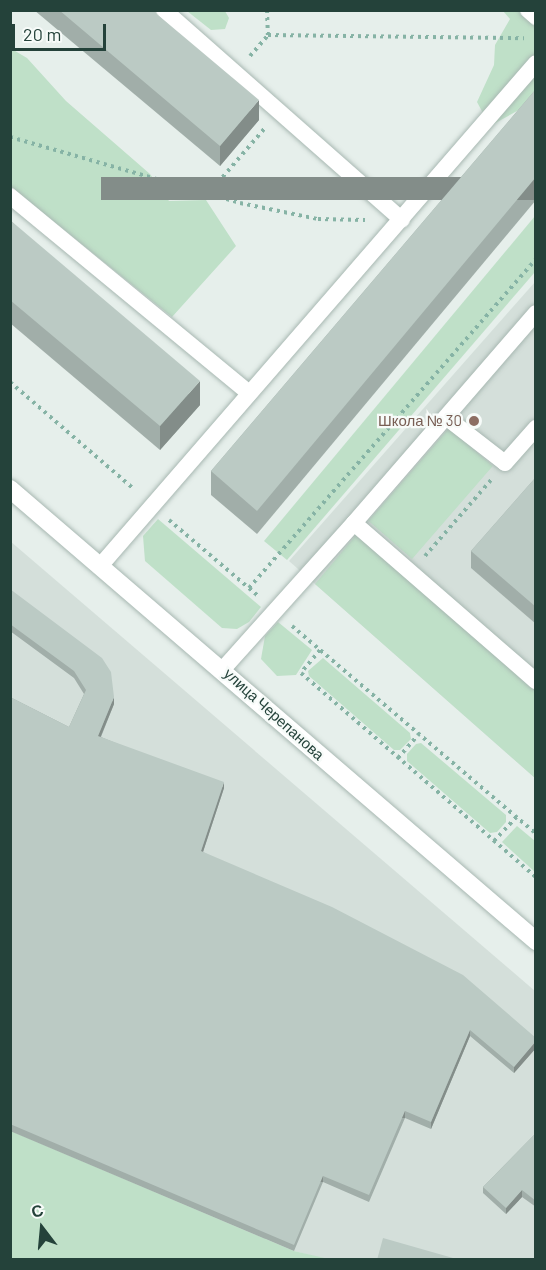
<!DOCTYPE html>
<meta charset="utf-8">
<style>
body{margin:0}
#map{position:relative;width:546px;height:1270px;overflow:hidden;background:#e6efeb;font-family:Barlow,sans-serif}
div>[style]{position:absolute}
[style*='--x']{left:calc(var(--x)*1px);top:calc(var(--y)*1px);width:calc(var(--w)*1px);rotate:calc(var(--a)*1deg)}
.built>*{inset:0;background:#d4dfda}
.green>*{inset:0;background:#bfe0c8;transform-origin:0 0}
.path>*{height:4px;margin-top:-2px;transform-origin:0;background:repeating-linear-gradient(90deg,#86b3a5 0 3px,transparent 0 7.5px)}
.roads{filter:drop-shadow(0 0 2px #a8b8b2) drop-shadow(0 0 2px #a8b8b2)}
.service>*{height:16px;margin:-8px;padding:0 8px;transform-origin:8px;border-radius:8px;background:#fff}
.secondary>*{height:18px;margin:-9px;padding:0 9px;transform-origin:9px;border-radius:9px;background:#fff}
.wall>*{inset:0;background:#a1aea9}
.shaded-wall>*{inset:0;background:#838d89;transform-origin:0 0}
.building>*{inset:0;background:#bbcac4}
.dots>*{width:16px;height:16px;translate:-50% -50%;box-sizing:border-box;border:3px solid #f7fbf9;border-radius:50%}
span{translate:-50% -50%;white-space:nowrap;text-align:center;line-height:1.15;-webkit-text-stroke:4.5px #f7fbf9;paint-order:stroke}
.education-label{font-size:15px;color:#785e54}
.right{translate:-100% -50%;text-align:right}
.street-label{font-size:15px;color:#24423a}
.frame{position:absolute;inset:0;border:12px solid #24423a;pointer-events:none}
.north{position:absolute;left:12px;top:1198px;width:60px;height:60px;-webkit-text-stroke:4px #f7fbf9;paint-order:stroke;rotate:344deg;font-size:16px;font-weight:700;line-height:24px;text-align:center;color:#24423a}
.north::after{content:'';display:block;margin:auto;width:21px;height:27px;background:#24423a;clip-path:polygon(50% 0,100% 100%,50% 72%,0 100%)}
.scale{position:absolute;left:12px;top:24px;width:94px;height:27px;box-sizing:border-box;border:3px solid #24423a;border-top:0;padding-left:8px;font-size:18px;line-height:21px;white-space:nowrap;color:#24423a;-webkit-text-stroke:4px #f7fbf9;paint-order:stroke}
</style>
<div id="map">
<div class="built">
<div style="clip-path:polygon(535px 282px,535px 778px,289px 561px)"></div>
<div style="clip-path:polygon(10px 541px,535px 991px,535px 1259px,329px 1260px,294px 1251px,11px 1131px)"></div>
</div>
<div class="green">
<div style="clip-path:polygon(187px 11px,225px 11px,229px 18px,225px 29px,211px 30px)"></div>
<div style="clip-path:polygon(503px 11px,535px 11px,535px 101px,490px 126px,477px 102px,494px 65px,495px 45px,510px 19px)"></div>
<div style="clip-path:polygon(10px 48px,27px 58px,66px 101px,150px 174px,169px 201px,206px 200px,236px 246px,172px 317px,11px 187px)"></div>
<div style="clip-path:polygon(535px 216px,535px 272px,287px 560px,264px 541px)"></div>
<div style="left:449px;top:428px;width:58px;height:123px;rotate:41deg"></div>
<div style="clip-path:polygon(158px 519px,261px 607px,249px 622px,237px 629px,222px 628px,145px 561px,143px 536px)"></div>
<div style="clip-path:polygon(356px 535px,535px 689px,535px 778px,315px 584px)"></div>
<div style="clip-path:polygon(278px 622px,312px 650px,296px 675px,277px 676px,261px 659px,265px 636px)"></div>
<div style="clip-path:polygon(323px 658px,410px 733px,411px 739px,400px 750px,394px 750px,309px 676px,308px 671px)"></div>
<div style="clip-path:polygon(421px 743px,506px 815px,506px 822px,497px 832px,490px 833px,407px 761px,407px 754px,416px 744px)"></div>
<div style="clip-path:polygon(517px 826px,535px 841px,535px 872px,502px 842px)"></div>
<div style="clip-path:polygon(11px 1131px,294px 1251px,329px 1259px,11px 1259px)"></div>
</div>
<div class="path">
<div style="--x:267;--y:10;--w:25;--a:88"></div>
<div style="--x:250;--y:56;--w:28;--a:-49"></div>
<div style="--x:268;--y:35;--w:256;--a:0.7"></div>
<div style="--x:10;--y:137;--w:239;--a:16"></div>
<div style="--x:240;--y:203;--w:80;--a:11.6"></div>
<div style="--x:318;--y:219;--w:47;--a:1.2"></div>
<div style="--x:208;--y:194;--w:87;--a:-49.2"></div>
<div style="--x:10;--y:382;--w:164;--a:40.8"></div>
<div style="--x:169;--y:520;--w:116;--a:40.4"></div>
<div style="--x:425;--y:556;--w:101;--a:-49"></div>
<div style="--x:249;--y:588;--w:437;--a:-48.9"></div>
<div style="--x:292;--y:626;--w:321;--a:40.4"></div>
<div style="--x:320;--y:650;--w:30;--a:130"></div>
<div style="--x:301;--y:673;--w:311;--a:41"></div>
<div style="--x:398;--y:758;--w:32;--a:-49"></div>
<div style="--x:494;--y:841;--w:33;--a:-47"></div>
</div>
<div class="roads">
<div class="service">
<div style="--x:164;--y:10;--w:317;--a:41.4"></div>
<div style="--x:528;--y:10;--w:11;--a:41"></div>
<div style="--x:10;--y:196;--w:310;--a:39.5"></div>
<div style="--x:447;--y:418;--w:73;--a:37.8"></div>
<div style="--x:505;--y:463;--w:47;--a:-48.5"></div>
<div style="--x:354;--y:523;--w:278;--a:-49.1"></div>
<div style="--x:101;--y:565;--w:664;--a:-49.09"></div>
<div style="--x:223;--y:669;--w:196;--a:-48.1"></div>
<div style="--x:354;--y:523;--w:241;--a:41"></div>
</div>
<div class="secondary">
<div style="--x:10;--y:489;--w:694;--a:40.67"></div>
</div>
</div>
<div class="wall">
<div style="clip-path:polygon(34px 10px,152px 10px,259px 120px,220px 166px)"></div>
<div style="clip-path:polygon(536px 89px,536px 200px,257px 534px,211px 495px,211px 471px)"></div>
<div style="clip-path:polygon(10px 220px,200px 405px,160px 450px,10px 323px)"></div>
<div style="clip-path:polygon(536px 477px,536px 624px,471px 568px,471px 551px)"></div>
<div style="clip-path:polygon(10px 589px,114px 704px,101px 737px,224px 788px,203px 852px,536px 1038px,536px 1048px,514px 1073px,470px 1036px,431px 1129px,405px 1118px,369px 1202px,323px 1182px,294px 1251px,10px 1131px,10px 697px,69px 727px,84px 694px,74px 678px,10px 631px)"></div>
<div style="clip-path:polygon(536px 1133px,536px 1207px,522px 1197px,506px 1214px,483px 1193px,483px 1187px)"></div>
</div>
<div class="shaded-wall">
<div style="clip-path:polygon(259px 100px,259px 120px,220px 166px,220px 146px)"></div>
<div style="left:536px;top:177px;width:23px;height:435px;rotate:90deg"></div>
<div style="clip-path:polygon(200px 381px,200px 405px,160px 450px,160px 426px)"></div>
<div style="clip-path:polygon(114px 697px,114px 704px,98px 743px,98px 736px)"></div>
<div style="clip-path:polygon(224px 782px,224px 788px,201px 858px,201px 851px)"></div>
<div style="clip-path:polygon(470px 1030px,470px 1036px,431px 1129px,431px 1122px)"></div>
<div style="clip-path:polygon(536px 1041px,536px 1048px,514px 1073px,514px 1067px)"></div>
<div style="left:405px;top:1111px;width:7px;height:91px;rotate:90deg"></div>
<div style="left:323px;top:1176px;width:6px;height:75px;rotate:90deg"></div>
<div style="clip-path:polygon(522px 1190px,522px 1197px,506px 1214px,506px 1208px)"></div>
</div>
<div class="building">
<div style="clip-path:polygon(59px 10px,152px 10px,259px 100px,220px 146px)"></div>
<div style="clip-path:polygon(536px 89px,536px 177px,257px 511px,211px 471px)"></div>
<div style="clip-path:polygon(10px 220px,200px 381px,160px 426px,10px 300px)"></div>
<div style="clip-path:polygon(536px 477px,536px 607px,471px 551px)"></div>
<div style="clip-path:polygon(10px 589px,102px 658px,111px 672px,114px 697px,98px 736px,224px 782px,201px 851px,332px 907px,463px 975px,536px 1038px,536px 1041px,514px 1067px,470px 1030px,431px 1122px,405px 1111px,369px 1195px,323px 1176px,294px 1245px,10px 1124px,10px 697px,69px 727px,86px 690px,74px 671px,10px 624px)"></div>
<div style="clip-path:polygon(536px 1133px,536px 1201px,522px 1190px,506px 1208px,483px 1187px)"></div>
<div style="clip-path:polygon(383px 1238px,460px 1260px,377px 1260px)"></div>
</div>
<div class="dots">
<div style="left:474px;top:421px;background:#8d6e63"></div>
</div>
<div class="education-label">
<span class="right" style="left:462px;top:421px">Школа № 30</span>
</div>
<div class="street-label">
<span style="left:274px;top:714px;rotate:42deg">улица Черепанова</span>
</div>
<div class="frame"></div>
<div class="north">С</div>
<div class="scale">20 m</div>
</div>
